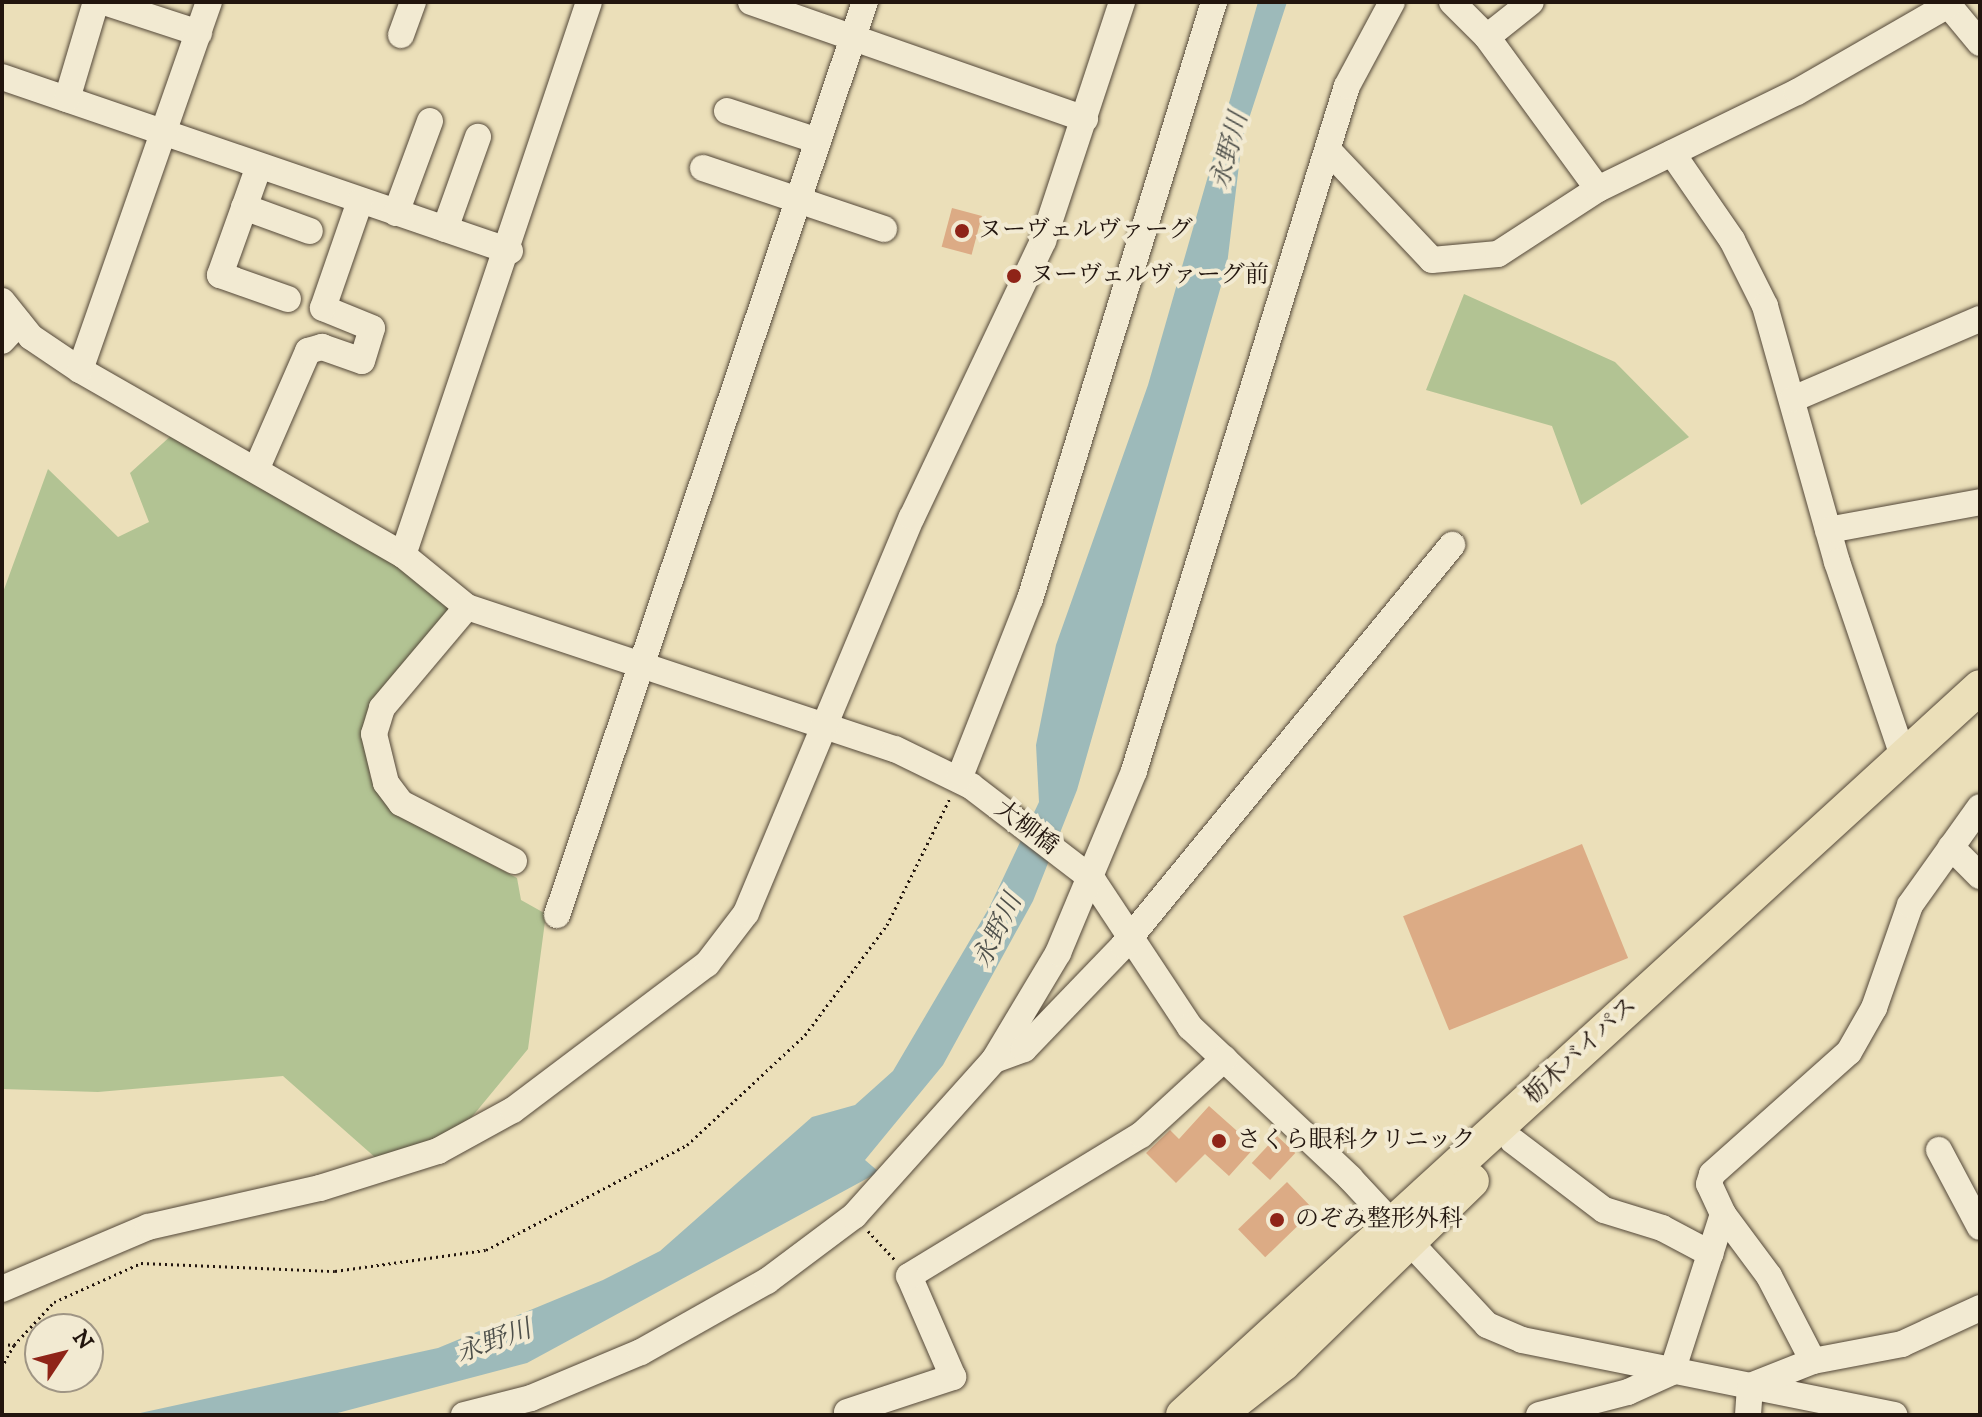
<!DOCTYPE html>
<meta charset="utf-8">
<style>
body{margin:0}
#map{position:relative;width:1982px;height:1417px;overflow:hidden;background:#ebdfb9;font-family:"IM FELL DW Pica","Noto Serif JP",serif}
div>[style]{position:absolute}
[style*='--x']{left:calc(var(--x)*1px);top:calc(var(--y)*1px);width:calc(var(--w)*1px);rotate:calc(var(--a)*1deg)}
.green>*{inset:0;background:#b2c393}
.water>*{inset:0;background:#9dbaba}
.building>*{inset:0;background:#dcab85;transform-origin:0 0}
.path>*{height:3px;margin-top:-1.5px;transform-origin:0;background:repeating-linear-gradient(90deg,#22150e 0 2px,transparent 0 6px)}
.roads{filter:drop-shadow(0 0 2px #544839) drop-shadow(0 0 2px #544839)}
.minor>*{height:26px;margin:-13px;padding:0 13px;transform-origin:13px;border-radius:13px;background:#f2ead2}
.major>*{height:34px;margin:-17px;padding:0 17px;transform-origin:17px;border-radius:17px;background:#ebdfb9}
.dots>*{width:22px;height:22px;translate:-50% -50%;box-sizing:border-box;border:4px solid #f2ead2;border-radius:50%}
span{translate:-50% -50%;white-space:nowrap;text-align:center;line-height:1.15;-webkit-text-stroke:8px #f2ead2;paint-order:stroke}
.poi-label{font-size:24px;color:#22150e}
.left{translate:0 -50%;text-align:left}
.street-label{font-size:24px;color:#22150e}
.water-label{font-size:26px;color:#4d4f4a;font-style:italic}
.frame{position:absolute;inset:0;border:4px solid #22150e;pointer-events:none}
.north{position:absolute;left:24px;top:1313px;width:80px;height:80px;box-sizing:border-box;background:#f2ead2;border:2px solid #9f9584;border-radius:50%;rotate:55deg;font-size:22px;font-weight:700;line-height:32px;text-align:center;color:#22150e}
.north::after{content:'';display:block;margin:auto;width:28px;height:36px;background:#8f2418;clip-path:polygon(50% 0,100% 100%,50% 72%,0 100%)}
</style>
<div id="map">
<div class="green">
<div style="clip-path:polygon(1464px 294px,1615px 362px,1689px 437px,1581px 505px,1552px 426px,1426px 390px)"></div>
<div style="clip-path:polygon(174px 433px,401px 564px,450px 610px,367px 714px,370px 777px,399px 816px,517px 878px,521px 900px,546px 914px,528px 1049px,466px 1124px,423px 1144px,377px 1159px,283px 1076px,98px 1092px,2px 1089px,2px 595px,48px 469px,118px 537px,149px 522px,130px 473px)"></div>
</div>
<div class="water">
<div style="clip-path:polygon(1258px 2px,1287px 2px,1242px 140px,1227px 265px,1077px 790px,1033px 901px,943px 1065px,865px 1160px,879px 1172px,527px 1363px,330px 1415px,131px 1415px,438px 1348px,603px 1280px,660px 1251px,812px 1117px,855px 1105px,893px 1071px,989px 908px,1039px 802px,1036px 745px,1056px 645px,1148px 385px)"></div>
</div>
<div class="building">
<div style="left:952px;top:208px;width:31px;height:40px;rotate:15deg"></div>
<div style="left:1582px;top:844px;width:123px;height:193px;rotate:68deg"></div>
<div style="clip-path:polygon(1209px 1106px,1255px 1147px,1229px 1176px,1205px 1154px,1176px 1183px,1146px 1153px,1170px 1130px,1179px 1139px)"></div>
<div style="left:1277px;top:1136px;width:25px;height:37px;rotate:43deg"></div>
<div style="left:1287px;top:1182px;width:39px;height:68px;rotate:46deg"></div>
</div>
<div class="path">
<div style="--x:868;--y:1231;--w:40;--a:47"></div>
<div style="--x:2;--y:1344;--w:12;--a:5"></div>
<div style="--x:14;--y:1345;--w:25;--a:119"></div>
<div style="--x:14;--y:1345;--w:59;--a:-47.1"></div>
<div style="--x:54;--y:1302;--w:95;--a:-24.1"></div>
<div style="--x:141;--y:1263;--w:194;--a:2.4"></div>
<div style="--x:335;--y:1271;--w:152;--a:-7.9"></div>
<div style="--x:486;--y:1250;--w:227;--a:-27.6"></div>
<div style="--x:687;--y:1145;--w:161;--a:-43"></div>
<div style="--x:805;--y:1035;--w:137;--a:-53.3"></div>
<div style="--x:887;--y:925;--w:142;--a:-63.6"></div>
</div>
<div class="roads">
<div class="minor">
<div style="--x:104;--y:2;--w:100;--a:18.1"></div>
<div style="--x:751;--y:2;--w:354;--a:19.3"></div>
<div style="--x:1452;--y:2;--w:49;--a:45"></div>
<div style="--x:1487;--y:37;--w:188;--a:53.9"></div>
<div style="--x:1946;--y:2;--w:53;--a:50.3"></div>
<div style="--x:401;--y:35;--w:35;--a:-70"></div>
<div style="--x:1487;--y:37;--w:56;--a:-38.5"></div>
<div style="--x:2;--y:77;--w:537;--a:18.91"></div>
<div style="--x:67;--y:99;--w:101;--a:-73.4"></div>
<div style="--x:727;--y:111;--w:96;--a:18.2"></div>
<div style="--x:1328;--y:150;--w:151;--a:46.6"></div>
<div style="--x:1432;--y:260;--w:66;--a:-5.2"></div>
<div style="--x:1498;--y:254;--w:119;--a:-33"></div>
<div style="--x:1598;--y:189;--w:221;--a:-26"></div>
<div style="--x:1797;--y:92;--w:174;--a:-29.9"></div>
<div style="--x:1672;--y:153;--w:106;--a:55.4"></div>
<div style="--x:1732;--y:240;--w:74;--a:63.4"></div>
<div style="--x:1765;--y:306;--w:266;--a:74.3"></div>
<div style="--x:1837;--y:562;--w:205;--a:71.2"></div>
<div style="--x:259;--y:166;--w:116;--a:109.7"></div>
<div style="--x:220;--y:275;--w:72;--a:19.4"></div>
<div style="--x:703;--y:168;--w:191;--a:18.6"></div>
<div style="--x:244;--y:207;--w:70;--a:20"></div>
<div style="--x:396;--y:213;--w:98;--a:-69.7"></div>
<div style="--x:445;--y:229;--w:98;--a:-70.3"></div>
<div style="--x:2;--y:301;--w:46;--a:51.1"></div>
<div style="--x:31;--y:337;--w:59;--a:34"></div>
<div style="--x:80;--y:370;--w:372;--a:29.8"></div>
<div style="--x:403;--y:555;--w:82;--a:39.1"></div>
<div style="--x:467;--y:607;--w:451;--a:18.4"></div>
<div style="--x:895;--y:749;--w:85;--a:26"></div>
<div style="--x:971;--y:786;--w:153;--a:37.5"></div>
<div style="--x:1092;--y:879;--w:178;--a:56.5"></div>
<div style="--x:1190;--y:1027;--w:220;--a:43.3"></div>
<div style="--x:1350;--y:1178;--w:201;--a:47"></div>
<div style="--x:1487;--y:1325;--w:38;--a:23"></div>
<div style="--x:1522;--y:1340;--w:380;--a:11.4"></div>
<div style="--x:2;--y:341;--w:25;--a:-47"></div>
<div style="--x:80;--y:370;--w:390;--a:-70.7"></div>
<div style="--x:1793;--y:399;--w:203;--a:-23.2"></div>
<div style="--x:256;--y:470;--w:130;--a:-66.4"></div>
<div style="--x:308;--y:351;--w:15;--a:-16"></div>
<div style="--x:322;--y:347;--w:42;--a:19.3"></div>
<div style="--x:362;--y:361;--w:34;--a:-73"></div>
<div style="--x:372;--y:328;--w:53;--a:-157.8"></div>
<div style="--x:323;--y:308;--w:113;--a:-70.9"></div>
<div style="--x:1828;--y:530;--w:155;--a:-10.4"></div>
<div style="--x:403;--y:555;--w:583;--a:-71.41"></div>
<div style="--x:467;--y:607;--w:132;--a:130.1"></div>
<div style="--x:382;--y:708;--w:27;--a:107"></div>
<div style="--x:374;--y:734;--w:50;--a:76.2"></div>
<div style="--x:386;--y:783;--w:25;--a:53"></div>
<div style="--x:401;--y:803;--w:127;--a:27.2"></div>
<div style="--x:959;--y:779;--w:193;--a:-68.5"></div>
<div style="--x:1030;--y:599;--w:625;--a:-72.87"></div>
<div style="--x:1951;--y:847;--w:41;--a:45"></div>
<div style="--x:557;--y:915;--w:964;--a:-71.36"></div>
<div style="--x:994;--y:1060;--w:125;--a:-59.1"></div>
<div style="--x:1058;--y:953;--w:197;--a:-67.3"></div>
<div style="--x:1134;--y:771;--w:717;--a:-72.73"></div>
<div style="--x:1347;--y:86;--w:95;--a:-61.8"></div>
<div style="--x:1513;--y:1141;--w:114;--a:37.2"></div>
<div style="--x:1604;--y:1210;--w:61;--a:17.2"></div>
<div style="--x:1662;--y:1228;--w:55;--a:28"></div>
<div style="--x:1939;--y:1150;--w:87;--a:62"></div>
<div style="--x:2;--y:1289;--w:159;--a:-23"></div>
<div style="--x:148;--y:1227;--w:176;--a:-12.8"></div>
<div style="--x:320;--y:1188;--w:124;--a:-17.4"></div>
<div style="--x:438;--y:1151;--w:85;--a:-28.7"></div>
<div style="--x:513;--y:1110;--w:243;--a:-37"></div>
<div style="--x:707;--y:964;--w:64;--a:-52.6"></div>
<div style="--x:746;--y:913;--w:429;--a:-67.3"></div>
<div style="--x:912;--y:517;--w:306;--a:-64.6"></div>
<div style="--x:1043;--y:241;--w:252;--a:-71.7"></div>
<div style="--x:1813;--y:1361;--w:96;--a:-117.4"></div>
<div style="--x:1769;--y:1276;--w:77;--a:-126.6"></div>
<div style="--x:1723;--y:1214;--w:33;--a:-115"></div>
<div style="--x:1709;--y:1184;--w:10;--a:-73"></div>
<div style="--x:1712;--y:1174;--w:183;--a:-41.7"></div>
<div style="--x:1849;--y:1052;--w:51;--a:-60.4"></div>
<div style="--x:1874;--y:1008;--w:109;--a:-70.7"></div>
<div style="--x:1910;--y:905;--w:120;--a:-54.5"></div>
<div style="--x:847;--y:1412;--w:112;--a:-18.3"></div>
<div style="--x:953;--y:1377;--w:110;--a:-113.5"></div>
<div style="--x:909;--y:1276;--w:271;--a:-31.3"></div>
<div style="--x:1141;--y:1135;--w:113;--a:-42.5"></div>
<div style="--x:464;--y:1415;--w:69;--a:-14.2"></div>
<div style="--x:531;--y:1398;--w:119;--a:-22.7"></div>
<div style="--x:641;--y:1352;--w:145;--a:-29.4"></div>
<div style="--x:767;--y:1281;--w:109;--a:-36.8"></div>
<div style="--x:854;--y:1216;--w:210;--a:-48.1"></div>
<div style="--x:994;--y:1060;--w:32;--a:-20"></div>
<div style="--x:1024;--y:1049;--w:143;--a:-46.1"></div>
<div style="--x:1123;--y:946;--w:519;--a:-50.63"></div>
<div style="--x:1539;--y:1415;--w:92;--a:-14.5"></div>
<div style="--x:1628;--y:1392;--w:48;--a:-24.4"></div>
<div style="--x:1672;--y:1372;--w:166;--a:-72.1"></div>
<div style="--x:1748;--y:1415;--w:29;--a:-86"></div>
<div style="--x:1750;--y:1386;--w:68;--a:-21.6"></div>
<div style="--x:1813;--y:1361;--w:91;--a:-10.8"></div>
<div style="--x:1902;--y:1344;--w:86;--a:-24.8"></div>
</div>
<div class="major">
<div style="--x:1183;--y:1415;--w:1079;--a:-42.41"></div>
<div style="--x:1218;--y:1415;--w:83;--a:-38.1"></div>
<div style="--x:1283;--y:1364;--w:263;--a:-44.1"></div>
</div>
</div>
<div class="dots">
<div style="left:962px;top:231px;background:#8f2418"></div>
<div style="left:1014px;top:276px;background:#8f2418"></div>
<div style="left:1219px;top:1141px;background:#8f2418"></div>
<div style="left:1277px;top:1220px;background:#8f2418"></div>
</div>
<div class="poi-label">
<span class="left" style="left:978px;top:231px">ヌーヴェルヴァーグ</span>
<span class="left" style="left:1030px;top:276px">ヌーヴェルヴァーグ前</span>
<span class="left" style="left:1237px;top:1141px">さくら眼科クリニック</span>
<span class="left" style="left:1295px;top:1220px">のぞみ整形外科</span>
</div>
<div class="street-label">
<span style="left:1026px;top:828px;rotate:37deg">大柳橋</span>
<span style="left:1581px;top:1051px;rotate:-43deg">栃木バイパス</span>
</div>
<div class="water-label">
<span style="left:1230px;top:151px;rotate:-75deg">永野川</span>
<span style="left:998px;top:931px;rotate:-64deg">永野川</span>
<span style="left:494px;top:1342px;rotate:-20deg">永野川</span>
</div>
<div class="frame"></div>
<div class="north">N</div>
</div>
